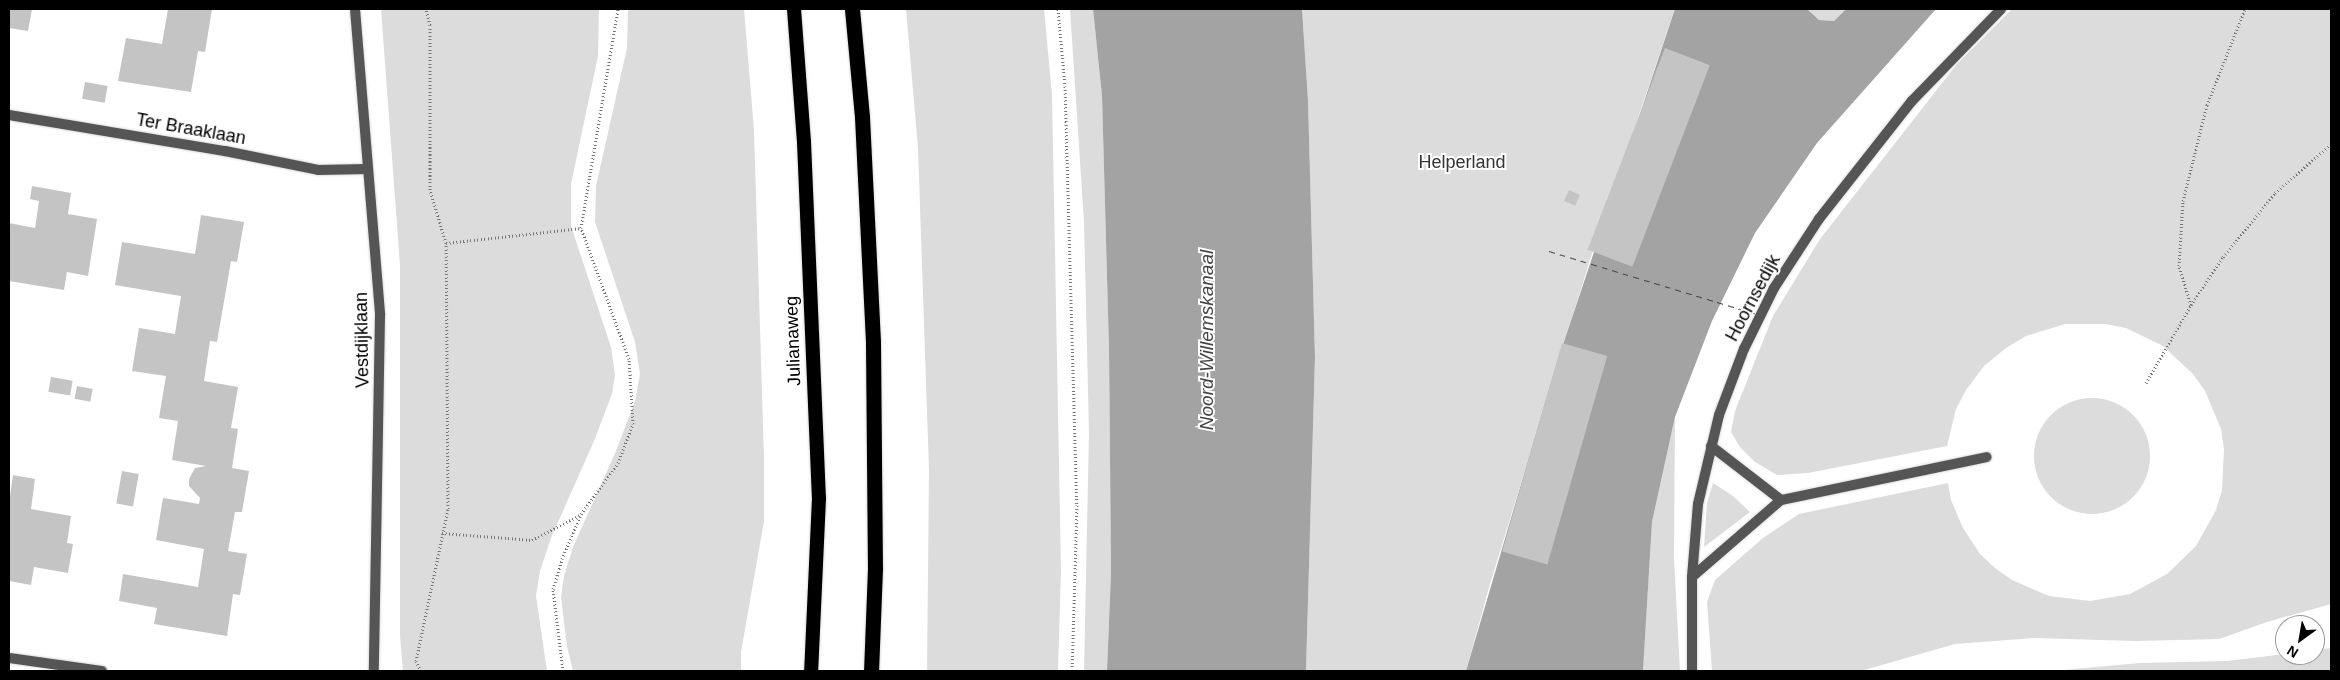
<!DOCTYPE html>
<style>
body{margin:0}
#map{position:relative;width:2340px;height:680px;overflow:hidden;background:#fff;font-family:Arial,sans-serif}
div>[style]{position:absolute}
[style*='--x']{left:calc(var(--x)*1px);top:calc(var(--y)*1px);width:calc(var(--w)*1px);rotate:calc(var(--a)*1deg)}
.green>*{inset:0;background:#dcdcdc}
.round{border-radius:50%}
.water>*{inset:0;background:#a3a3a3}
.ferry>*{height:1px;margin-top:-0.5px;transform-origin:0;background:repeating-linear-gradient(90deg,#444 0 6px,transparent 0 11px)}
.building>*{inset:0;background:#c4c4c4;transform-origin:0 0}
.path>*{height:3px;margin-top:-1.5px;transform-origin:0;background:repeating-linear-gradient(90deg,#777 0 1px,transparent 0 3.5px)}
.roads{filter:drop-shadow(0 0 1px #dbdbdb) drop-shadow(0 0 1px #dbdbdb)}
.service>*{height:10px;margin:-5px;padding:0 5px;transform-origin:5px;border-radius:5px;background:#555}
.minor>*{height:10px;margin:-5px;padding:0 5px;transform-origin:5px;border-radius:5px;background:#555}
.tertiary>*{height:10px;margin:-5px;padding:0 5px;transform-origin:5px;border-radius:5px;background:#555}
.trunk>*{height:14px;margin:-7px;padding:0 7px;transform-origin:7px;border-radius:7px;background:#000}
.motorway>*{height:15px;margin:-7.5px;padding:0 7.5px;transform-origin:7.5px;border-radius:7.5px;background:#000}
span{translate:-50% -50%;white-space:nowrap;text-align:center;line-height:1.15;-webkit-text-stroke:4px #fff;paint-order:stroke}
.street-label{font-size:18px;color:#000}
.park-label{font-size:18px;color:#333}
.water-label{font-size:19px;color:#444;font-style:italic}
.frame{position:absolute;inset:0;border:10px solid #000;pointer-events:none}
.north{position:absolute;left:2275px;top:615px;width:50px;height:50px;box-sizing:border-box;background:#fff;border:1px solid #999;border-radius:50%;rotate:212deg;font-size:14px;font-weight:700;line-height:20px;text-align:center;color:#000}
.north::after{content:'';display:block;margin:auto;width:18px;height:22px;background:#000;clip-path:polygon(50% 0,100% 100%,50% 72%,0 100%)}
</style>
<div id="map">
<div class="green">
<div style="clip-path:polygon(381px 9px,599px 9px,598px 56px,571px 184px,571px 226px,611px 347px,615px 375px,612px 394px,594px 441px,551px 538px,540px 571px,536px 596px,547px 671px,403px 671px,400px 636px,400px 265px)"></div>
<div style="clip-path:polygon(628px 9px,744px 9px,754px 130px,764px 458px,764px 521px,741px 652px,741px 671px,573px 671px,567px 647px,561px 597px,564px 576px,573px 547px,616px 451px,635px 401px,640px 374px,635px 342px,595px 222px,596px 186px,627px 48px)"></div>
<div style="clip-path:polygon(906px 9px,1044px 9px,1052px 95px,1061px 570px,1058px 671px,927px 671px,929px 470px,918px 148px)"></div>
<div style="clip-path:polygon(1070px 9px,1093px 9px,1102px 96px,1109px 350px,1111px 572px,1107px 671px,1084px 671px,1089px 433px,1084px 222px)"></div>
<div style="clip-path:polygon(1302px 9px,1675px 9px,1593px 250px,1490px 584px,1466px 671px,1306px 671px,1315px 357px,1308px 100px)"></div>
<div style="clip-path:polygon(1807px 9px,1846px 9px,1834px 21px,1819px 20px)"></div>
<div style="clip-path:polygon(2012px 9px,2331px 9px,2331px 604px,2267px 622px,2219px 639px,2135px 641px,2034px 638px,1955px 644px,1861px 671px,1712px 671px,1707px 602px,1715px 580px,1763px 538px,1799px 514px,1948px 483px,1951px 500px,1963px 528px,1980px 554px,1995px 568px,2012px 580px,2049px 596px,2090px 601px,2130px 594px,2167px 574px,2196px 546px,2216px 510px,2222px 490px,2224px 449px,2221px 429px,2205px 391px,2193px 374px,2163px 346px,2126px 328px,2106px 324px,2065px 324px,2026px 336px,2006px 348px,1984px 366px,1966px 390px,1956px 409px,1947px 446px,1808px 473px,1777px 475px,1755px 462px,1740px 447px,1731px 432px,1735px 411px,1773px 316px,1820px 239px,1957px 64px)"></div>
<div class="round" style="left:2034px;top:398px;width:116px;height:116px"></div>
<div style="clip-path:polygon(1675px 417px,1674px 558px,1680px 671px,1643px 671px,1652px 522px)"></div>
<div style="clip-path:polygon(1713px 483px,1733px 496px,1750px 512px,1704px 547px,1707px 503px)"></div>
<div style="clip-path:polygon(2331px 648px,2331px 671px,2052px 671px,2140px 663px,2227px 661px,2285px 654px,2315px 655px,2315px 650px)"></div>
</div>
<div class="water">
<div style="clip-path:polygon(1093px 9px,1302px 9px,1308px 100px,1315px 357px,1306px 671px,1107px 671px,1111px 572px,1109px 350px,1102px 96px)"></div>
<div style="clip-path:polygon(1675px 9px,1807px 9px,1819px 20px,1834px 21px,1846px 9px,1936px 9px,1817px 143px,1755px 233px,1712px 321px,1675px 417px,1652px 522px,1643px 671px,1466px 671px,1555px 369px)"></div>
</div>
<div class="ferry">
<div style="--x:1549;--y:251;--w:217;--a:16.9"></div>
</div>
<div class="building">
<div style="clip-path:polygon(9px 9px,32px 9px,28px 31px,9px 28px)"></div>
<div style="clip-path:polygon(168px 9px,212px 9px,205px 52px,198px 51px,191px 92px,118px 81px,126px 38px,162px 44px)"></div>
<div style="left:1665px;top:48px;width:48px;height:216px;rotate:21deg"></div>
<div style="left:85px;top:82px;width:23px;height:17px;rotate:10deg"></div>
<div style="clip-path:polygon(32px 186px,71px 193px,68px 214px,97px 219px,88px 276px,67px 272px,64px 290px,9px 281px,9px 223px,35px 228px,39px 201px,30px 199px)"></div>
<div style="left:1569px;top:190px;width:12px;height:12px;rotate:24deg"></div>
<div style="clip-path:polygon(201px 215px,244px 222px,237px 262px,231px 261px,217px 342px,210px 341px,204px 381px,238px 387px,231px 428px,238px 429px,232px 468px,249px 471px,242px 512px,235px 512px,228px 551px,247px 554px,240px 595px,233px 594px,227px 636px,154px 624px,157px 608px,119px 601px,123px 574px,198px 587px,204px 549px,156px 540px,163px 498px,199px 504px,200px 498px,189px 486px,189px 479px,195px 468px,206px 466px,172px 460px,178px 421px,159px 418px,166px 376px,132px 371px,139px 328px,175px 334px,181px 296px,115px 285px,122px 242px,195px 254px)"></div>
<div style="left:1562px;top:343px;width:47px;height:217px;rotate:16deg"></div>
<div style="left:51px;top:377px;width:22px;height:15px;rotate:10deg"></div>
<div style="left:77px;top:386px;width:16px;height:13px;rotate:11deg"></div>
<div style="left:122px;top:471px;width:17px;height:33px;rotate:10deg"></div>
<div style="clip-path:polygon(13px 475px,35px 479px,31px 509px,71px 516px,67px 543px,73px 544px,68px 573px,34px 567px,31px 585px,9px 581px,9px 503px)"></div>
</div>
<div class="path">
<div style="--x:1058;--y:9;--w:77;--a:84.8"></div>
<div style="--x:1065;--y:86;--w:419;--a:88.4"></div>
<div style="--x:1077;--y:505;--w:166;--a:91.7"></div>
<div style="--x:446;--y:243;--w:136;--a:-6.3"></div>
<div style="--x:2191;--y:305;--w:58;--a:-56.3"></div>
<div style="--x:2223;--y:257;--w:82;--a:-50.9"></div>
<div style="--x:2275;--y:193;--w:74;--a:-41.2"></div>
<div style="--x:2146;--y:383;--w:90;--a:-60"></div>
<div style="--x:2191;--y:305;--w:41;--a:-107.1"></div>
<div style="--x:2179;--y:266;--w:65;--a:-86.5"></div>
<div style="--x:2183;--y:201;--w:99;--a:-76"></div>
<div style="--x:2207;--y:105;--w:103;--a:-68.4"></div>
<div style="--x:442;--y:533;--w:90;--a:4.4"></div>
<div style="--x:532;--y:540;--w:54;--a:-27.5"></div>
<div style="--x:421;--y:671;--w:11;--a:-117"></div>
<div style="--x:416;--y:661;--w:155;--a:-78.1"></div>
<div style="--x:448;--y:509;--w:266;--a:-90.4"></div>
<div style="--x:446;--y:243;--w:55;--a:-106.8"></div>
<div style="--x:430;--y:190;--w:165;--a:-90"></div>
<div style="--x:430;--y:25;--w:16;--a:-104"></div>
<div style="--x:563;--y:671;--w:83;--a:-97"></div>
<div style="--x:553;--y:589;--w:31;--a:-73"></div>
<div style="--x:562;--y:559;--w:49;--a:-67.1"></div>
<div style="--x:581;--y:514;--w:63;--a:-54"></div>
<div style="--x:618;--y:463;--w:42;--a:-69"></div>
<div style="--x:633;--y:424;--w:65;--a:-93.5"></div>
<div style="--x:629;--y:359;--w:140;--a:-110.1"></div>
<div style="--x:581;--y:228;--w:222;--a:-80.4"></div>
</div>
<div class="roads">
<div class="service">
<div style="--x:1711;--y:446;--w:88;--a:37.6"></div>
<div style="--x:1692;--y:577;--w:118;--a:-40.9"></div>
<div style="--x:1781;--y:500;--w:210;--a:-11.8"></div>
</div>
<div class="minor">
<div style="--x:9;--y:115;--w:219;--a:9.5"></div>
<div style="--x:225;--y:151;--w:95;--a:11.5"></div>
<div style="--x:318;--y:170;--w:50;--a:-1.1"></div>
<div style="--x:9;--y:658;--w:94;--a:8"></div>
<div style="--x:1692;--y:671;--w:94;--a:-90"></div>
<div style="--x:1692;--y:577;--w:73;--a:-85.3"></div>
<div style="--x:1698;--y:504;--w:91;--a:-76.7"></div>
<div style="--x:1719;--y:415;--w:71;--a:-69.3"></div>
<div style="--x:1744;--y:349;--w:68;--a:-63.8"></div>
<div style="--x:1774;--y:288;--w:82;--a:-56.9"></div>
<div style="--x:1819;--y:219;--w:150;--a:-51.8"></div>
<div style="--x:1912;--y:101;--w:128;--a:-45.9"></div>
</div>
<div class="tertiary">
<div style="--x:355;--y:9;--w:307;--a:85.3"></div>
<div style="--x:380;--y:315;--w:356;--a:91"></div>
</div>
<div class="trunk">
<div style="--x:794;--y:9;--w:133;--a:85.7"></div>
<div style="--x:804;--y:142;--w:356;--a:87.6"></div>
<div style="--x:819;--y:498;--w:173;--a:92.6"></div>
</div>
<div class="motorway">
<div style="--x:852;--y:9;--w:108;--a:84.7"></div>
<div style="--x:862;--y:117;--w:226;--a:87.2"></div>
<div style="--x:873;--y:343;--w:225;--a:89.5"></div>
<div style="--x:875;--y:568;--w:103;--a:92.2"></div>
</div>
</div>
<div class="street-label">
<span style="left:191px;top:129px;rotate:10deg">Ter Braaklaan</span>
<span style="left:1753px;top:298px;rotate:-62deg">Hoornsedijk</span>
<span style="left:362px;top:340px;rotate:-91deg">Vestdijklaan</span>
<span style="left:793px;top:341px;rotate:-92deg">Julianaweg</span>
</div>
<div class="park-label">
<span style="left:1462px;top:162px">Helperland</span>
</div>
<div class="water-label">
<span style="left:1207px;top:340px;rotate:-90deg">Noord-Willemskanaal</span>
</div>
<div class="frame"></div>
<div class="north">N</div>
</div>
